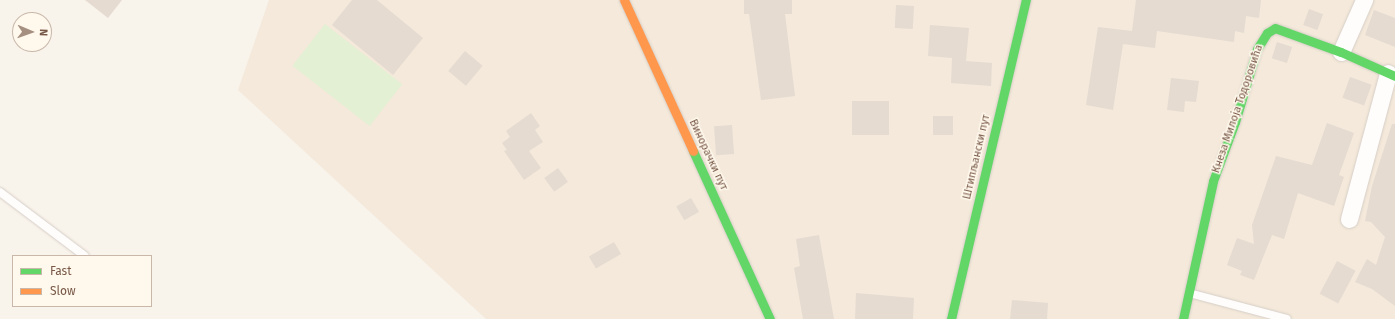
<!DOCTYPE html>
<meta charset="utf-8">
<style>
body{margin:0}
#map{position:relative;width:1395px;height:319px;overflow:hidden;background:#f8f3eb;font-family:"Fira Sans",sans-serif}
div>[style]{position:absolute}
[style*='--x']{left:calc(var(--x)*1px);top:calc(var(--y)*1px);width:calc(var(--w)*1px);rotate:calc(var(--a)*1deg)}
.residential>*{inset:0;background:#f4e9da}
.green>*{inset:0;background:#e4f0d4;transform-origin:0 0}
.building>*{inset:0;background:#e5dbd1;transform-origin:0 0}
.roads{filter:drop-shadow(0 0 1px #d6cec7) drop-shadow(0 0 1px #d6cec7)}
.lane>*{height:8px;margin:-4px;padding:0 4px;transform-origin:4px;border-radius:4px;background:#fefdfc}
.street>*{height:17px;margin:-8.5px;padding:0 8.5px;transform-origin:8.5px;border-radius:8.5px;background:#fefdfc}
.fast>*{height:9px;margin:-4.5px;padding:0 4.5px;transform-origin:4.5px;border-radius:4.5px;background:#63d668}
.slow>*{height:9px;margin:-4.5px;padding:0 4.5px;transform-origin:4.5px;border-radius:4.5px;background:#ff974d}
span{translate:-50% -50%;white-space:nowrap;text-align:center;line-height:1.15;-webkit-text-stroke:3px #fff8ec;paint-order:stroke}
.street-label{font-size:11px;color:#785948}
.legend{position:absolute;left:12px;top:255px;width:140px;height:52px;box-sizing:border-box;background:#fff8ec;border:1px solid #c9b8aa;margin:0;padding:5px 7px;list-style:none;font-size:12px;color:#785948}
.legend li{display:flex;align-items:center;gap:8px;height:20px}
.legend b{width:20px;border:1px solid #c9b8aa}
.north{position:absolute;left:12px;top:12px;width:40px;height:40px;box-sizing:border-box;background:#fff8ec;border:1px solid #c9b8aa;border-radius:50%;rotate:92deg;font-size:11px;font-weight:700;line-height:16px;text-align:center;color:#785948}
.north::after{content:'';display:block;margin:auto;width:14px;height:18px;background:#a58f81;clip-path:polygon(50% 0,100% 100%,50% 72%,0 100%)}
</style>
<div id="map">
<div class="residential">
<div style="clip-path:polygon(269px 0,1395px 0,1395px 319px,486px 319px,238px 90px)"></div>
</div>
<div class="green">
<div style="left:325px;top:24px;width:98px;height:53px;rotate:38deg"></div>
</div>
<div class="building">
<div style="clip-path:polygon(85px 0,122px 0,108px 18px)"></div>
<div style="clip-path:polygon(352px 0,377px 0,423px 38px,393px 75px,332px 25px)"></div>
<div style="clip-path:polygon(744px 0,792px 0,792px 14px,785px 14px,795px 96px,761px 100px,749px 14px,744px 14px)"></div>
<div style="clip-path:polygon(1136px 0,1261px 0,1259px 18px,1246px 16px,1244px 33px,1235px 31px,1234px 42px,1157px 31px,1155px 48px,1123px 44px,1113px 110px,1086px 105px,1098px 27px,1132px 31px)"></div>
<div style="left:896px;top:5px;width:18px;height:23px;rotate:3deg"></div>
<div style="left:1309px;top:9px;width:15px;height:17px;rotate:20deg"></div>
<div style="clip-path:polygon(1374px 10px,1395px 18px,1395px 47px,1365px 35px)"></div>
<div style="clip-path:polygon(930px 25px,969px 28px,966px 61px,992px 63px,991px 86px,951px 83px,952px 58px,928px 56px)"></div>
<div style="left:1277px;top:42px;width:16px;height:17px;rotate:18deg"></div>
<div style="left:465px;top:51px;width:23px;height:26px;rotate:40deg"></div>
<div style="left:1350px;top:77px;width:23px;height:22px;rotate:20deg"></div>
<div style="clip-path:polygon(1171px 78px,1199px 81px,1196px 102px,1185px 101px,1184px 112px,1167px 110px)"></div>
<div style="left:852px;top:101px;width:37px;height:34px"></div>
<div style="clip-path:polygon(531px 113px,540px 126px,535px 130px,543px 142px,529px 151px,541px 168px,524px 180px,504px 151px,507px 150px,502px 143px,510px 137px,506px 131px)"></div>
<div style="left:933px;top:116px;width:20px;height:19px"></div>
<div style="clip-path:polygon(1327px 123px,1354px 133px,1339px 175px,1344px 177px,1334px 206px,1298px 193px,1284px 239px,1272px 235px,1254px 280px,1240px 275px,1242px 271px,1227px 265px,1237px 238px,1254px 244px,1252px 225px,1276px 156px,1312px 165px)"></div>
<div style="clip-path:polygon(1392px 124px,1395px 124px,1395px 306px,1372px 289px,1355px 282px,1367px 259px,1376px 265px,1385px 237px,1371px 222px,1365px 221px,1372px 186px)"></div>
<div style="left:732px;top:125px;width:29px;height:18px;rotate:86deg"></div>
<div style="left:558px;top:168px;width:17px;height:17px;rotate:54deg"></div>
<div style="left:691px;top:198px;width:16px;height:17px;rotate:60deg"></div>
<div style="clip-path:polygon(819px 235px,834px 319px,803px 319px,794px 268px,800px 266px,796px 239px)"></div>
<div style="left:614px;top:242px;width:14px;height:29px;rotate:60deg"></div>
<div style="left:1337px;top:261px;width:21px;height:37px;rotate:28deg"></div>
<div style="clip-path:polygon(856px 293px,914px 298px,913px 319px,855px 319px)"></div>
<div style="clip-path:polygon(1012px 300px,1048px 303px,1047px 319px,1010px 319px)"></div>
</div>
<div class="roads">
<div class="lane">
<div style="--x:0;--y:192;--w:106;--a:37"></div>
<div style="--x:1189;--y:293;--w:101;--a:14.9"></div>
</div>
<div class="street">
<div style="--x:1341;--y:52;--w:57;--a:-66.1"></div>
<div style="--x:1349;--y:219;--w:151;--a:-75"></div>
</div>
<div class="fast">
<div style="--x:693;--y:151;--w:185;--a:65.4"></div>
<div style="--x:951;--y:319;--w:328;--a:-76.8"></div>
<div style="--x:1183;--y:319;--w:141;--a:-77.7"></div>
<div style="--x:1213;--y:181;--w:63;--a:-69.6"></div>
<div style="--x:1235;--y:122;--w:76;--a:-73.2"></div>
<div style="--x:1257;--y:49;--w:19;--a:-58"></div>
<div style="--x:1267;--y:33;--w:9;--a:-32"></div>
<div style="--x:1275;--y:28;--w:70;--a:20"></div>
<div style="--x:1341;--y:52;--w:59;--a:24"></div>
</div>
<div class="slow">
<div style="--x:624;--y:0;--w:166;--a:65.4"></div>
</div>
</div>
<div class="street-label">
<span style="left:1238px;top:109px;rotate:-71deg">Кнеза Милоја Тодоровића</span>
<span style="left:708px;top:155px;rotate:65deg">Винорачки пут</span>
<span style="left:977px;top:157px;rotate:-77deg">Штипљански пут</span>
</div>
<ul class="legend">
<li><b style="height:5px;background:#63d668"></b>Fast</li>
<li><b style="height:5px;background:#ff974d"></b>Slow</li>
</ul>
<div class="north">N</div>
</div>
